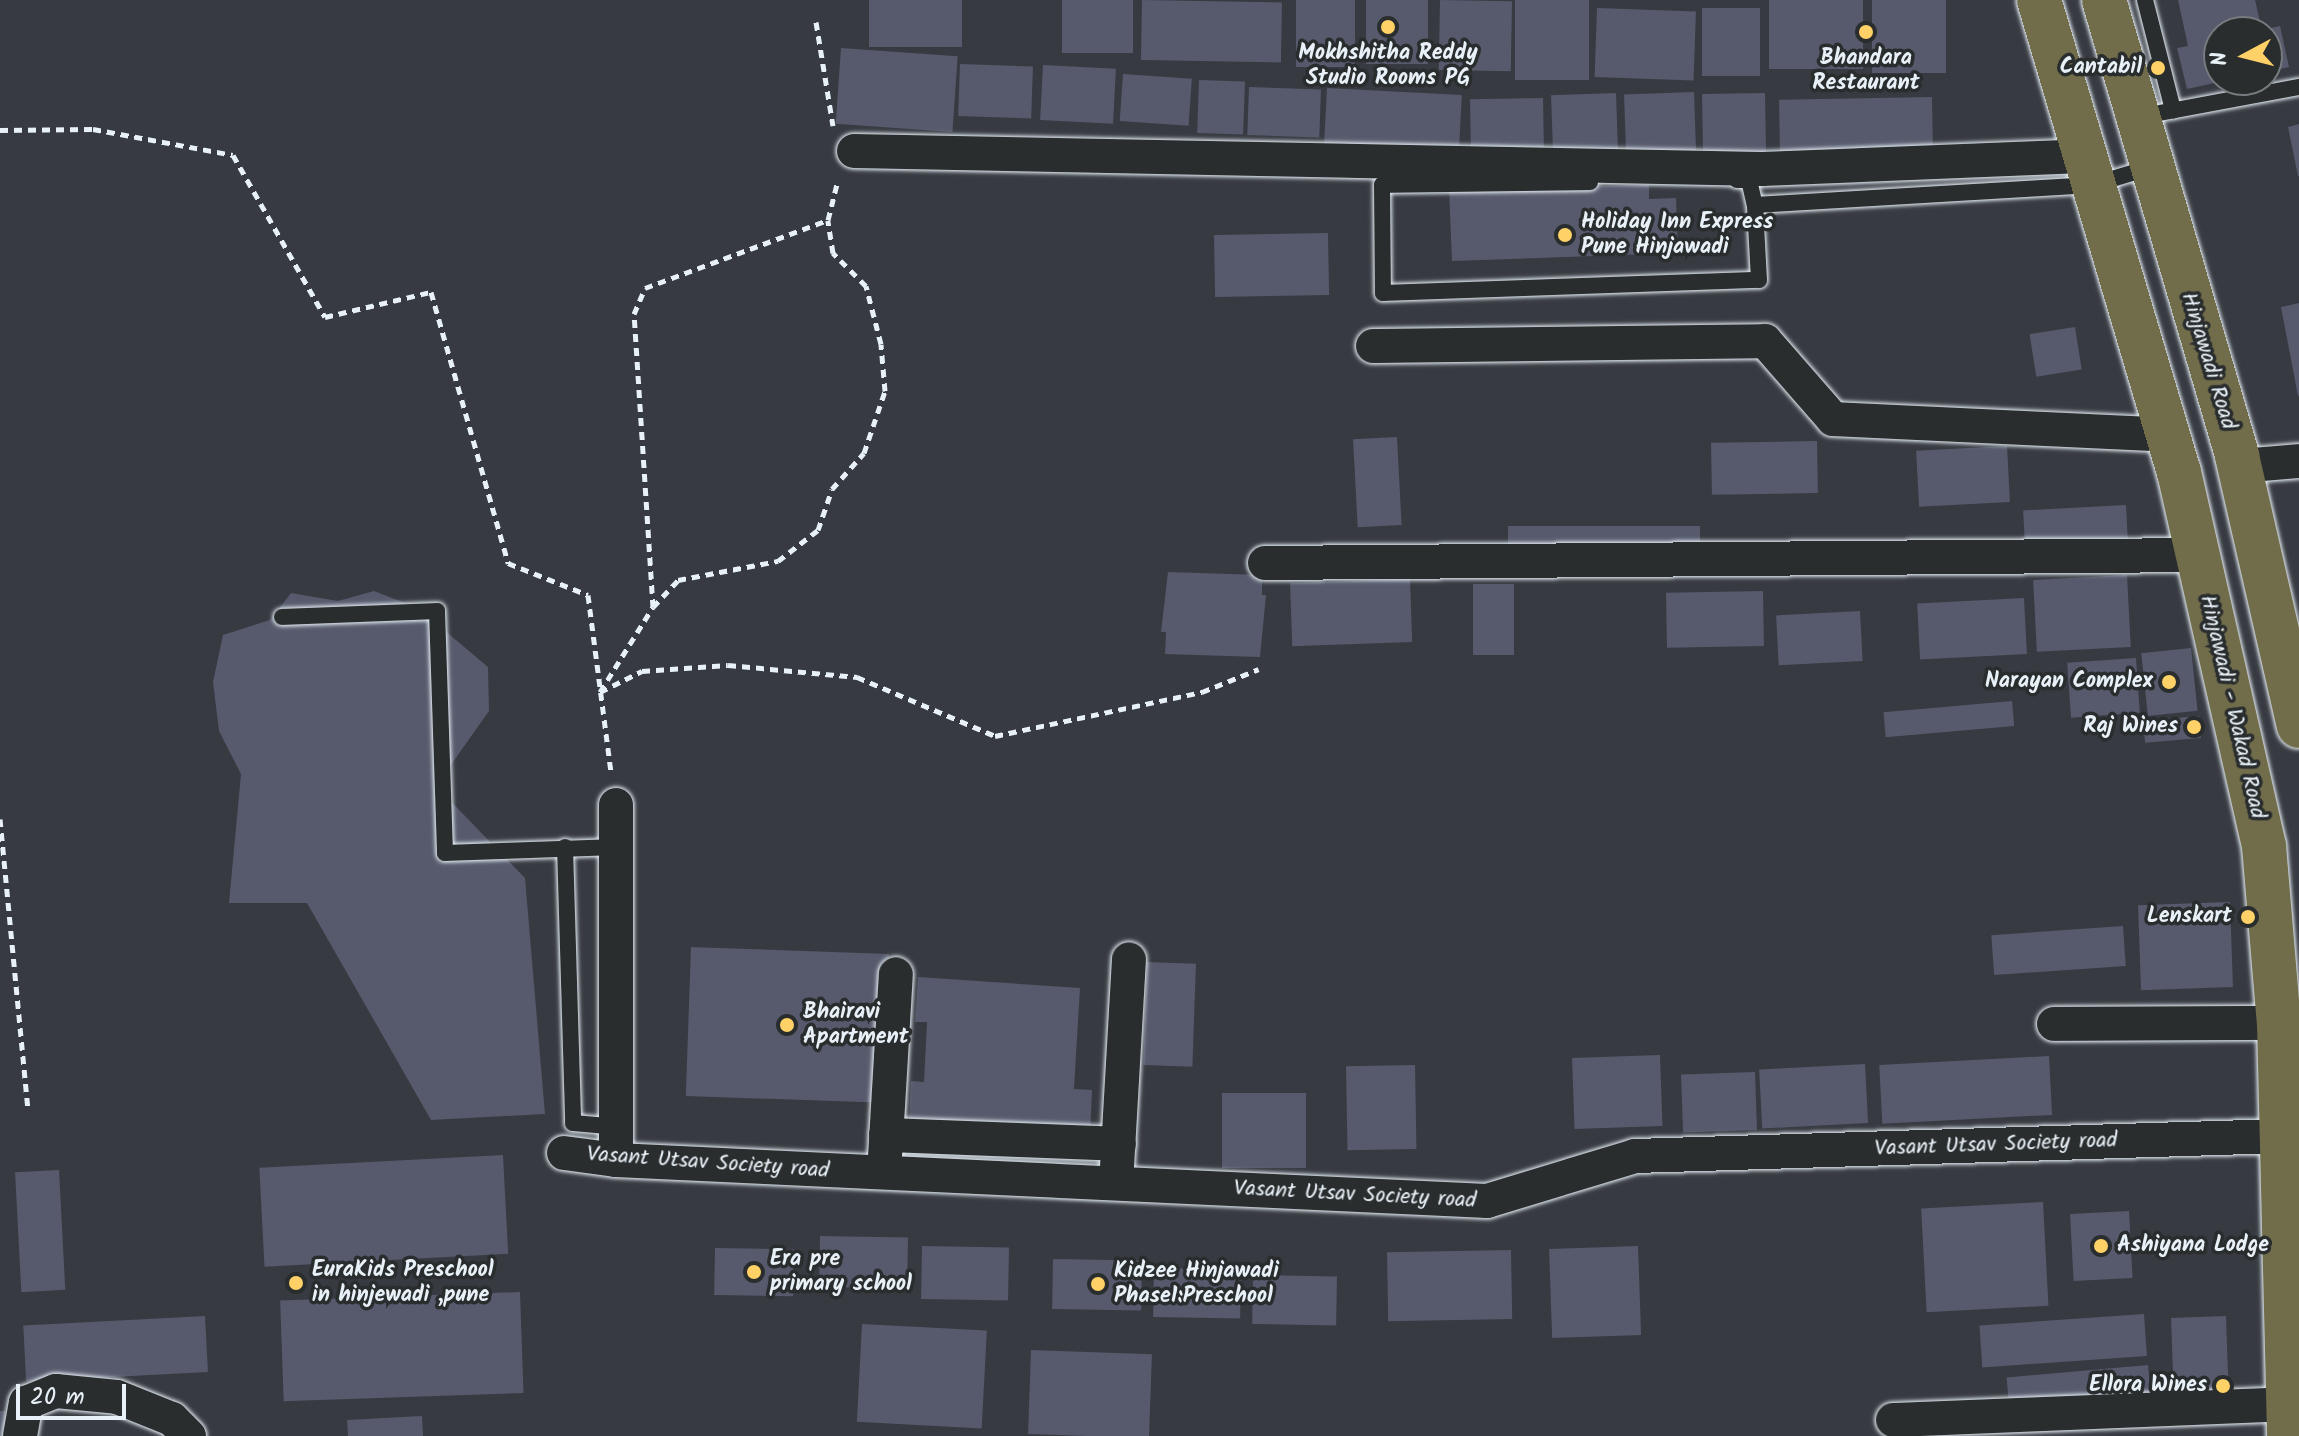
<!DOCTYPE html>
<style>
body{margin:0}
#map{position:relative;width:2299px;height:1436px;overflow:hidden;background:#373a41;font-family:Kalam,sans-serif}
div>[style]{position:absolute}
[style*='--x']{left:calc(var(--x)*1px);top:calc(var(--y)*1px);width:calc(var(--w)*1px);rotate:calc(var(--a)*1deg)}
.building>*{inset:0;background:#565a6c;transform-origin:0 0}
.path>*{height:5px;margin-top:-2.5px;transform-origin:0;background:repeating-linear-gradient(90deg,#e8f1f8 0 8px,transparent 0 14px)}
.roads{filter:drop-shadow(0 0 2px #e8f1f8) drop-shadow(0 0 2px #e8f1f8)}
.service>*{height:16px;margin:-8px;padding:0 8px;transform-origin:8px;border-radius:8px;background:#2a2d2e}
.minor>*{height:34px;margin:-17px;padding:0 17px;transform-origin:17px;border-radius:17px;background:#2a2d2e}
.primary>*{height:44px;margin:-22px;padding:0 22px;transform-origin:22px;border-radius:22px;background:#716d4b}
.dots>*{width:22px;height:22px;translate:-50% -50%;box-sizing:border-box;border:4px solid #2a2d2e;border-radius:50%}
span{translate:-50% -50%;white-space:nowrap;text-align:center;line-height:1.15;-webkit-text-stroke:7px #2a2d2e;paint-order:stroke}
.poi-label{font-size:22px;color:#e8f1f8;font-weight:700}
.right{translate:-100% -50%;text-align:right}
.left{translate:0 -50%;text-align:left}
.street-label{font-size:22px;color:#e8f1f8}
.north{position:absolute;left:2203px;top:16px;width:80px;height:80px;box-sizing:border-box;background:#2a2d2e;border:2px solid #767b7f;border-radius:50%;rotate:263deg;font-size:22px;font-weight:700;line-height:32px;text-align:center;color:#e8f1f8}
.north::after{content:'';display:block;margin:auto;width:28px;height:36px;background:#ffd166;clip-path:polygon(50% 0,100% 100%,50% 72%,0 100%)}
.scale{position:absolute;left:16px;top:1384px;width:110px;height:36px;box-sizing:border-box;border:4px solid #e8f1f8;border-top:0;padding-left:10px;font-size:24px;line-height:28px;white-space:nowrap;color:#e8f1f8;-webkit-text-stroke:6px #2a2d2e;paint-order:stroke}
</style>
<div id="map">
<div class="building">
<div style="left:869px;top:0;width:93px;height:47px"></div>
<div style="left:1062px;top:0;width:71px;height:53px"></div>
<div style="left:1142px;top:0;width:140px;height:60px;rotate:1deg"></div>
<div style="left:1296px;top:0;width:59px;height:67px"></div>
<div style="left:1366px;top:0;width:62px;height:64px"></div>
<div style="left:1440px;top:0;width:72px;height:70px;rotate:1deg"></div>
<div style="left:1515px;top:0;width:74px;height:80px"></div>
<div style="left:1769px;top:0;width:94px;height:69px"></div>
<div style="left:1872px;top:0;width:74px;height:73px"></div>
<div style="clip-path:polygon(2178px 0,2255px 0,2262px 30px,2280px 26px,2289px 67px,2267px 72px,2267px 32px,2219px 32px,2219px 82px,2187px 89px,2177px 48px,2188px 46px)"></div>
<div style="left:1597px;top:8px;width:99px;height:69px;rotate:2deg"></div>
<div style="left:1702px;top:8px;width:58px;height:68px"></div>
<div style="left:841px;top:48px;width:117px;height:76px;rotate:4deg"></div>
<div style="left:960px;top:64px;width:73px;height:52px;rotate:2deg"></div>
<div style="left:1043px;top:65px;width:73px;height:55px;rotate:3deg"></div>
<div style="left:1123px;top:74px;width:69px;height:47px;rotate:4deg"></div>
<div style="left:1199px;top:80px;width:46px;height:53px;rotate:2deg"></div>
<div style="left:1249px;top:87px;width:72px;height:48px;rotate:2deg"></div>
<div style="left:1327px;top:88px;width:135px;height:56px;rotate:3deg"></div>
<div style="left:1694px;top:92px;width:68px;height:70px;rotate:88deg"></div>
<div style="left:1616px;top:93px;width:64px;height:65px;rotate:88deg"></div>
<div style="left:1765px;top:93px;width:70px;height:63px;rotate:89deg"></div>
<div style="left:1932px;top:97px;width:58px;height:153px;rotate:89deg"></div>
<div style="left:1543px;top:98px;width:60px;height:73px;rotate:89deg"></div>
<div style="clip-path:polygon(2299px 124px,2299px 176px,2298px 176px,2288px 127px)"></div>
<div style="clip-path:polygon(1649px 185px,1649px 199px,1676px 198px,1678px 253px,1452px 261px,1449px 189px)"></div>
<div style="left:1328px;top:233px;width:62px;height:114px;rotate:89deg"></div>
<div style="clip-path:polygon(2299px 303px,2299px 396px,2298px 396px,2281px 307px)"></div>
<div style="left:2075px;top:327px;width:43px;height:46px;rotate:81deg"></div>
<div style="left:1397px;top:437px;width:88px;height:44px;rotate:87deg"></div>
<div style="left:1817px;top:441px;width:52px;height:106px;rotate:89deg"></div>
<div style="left:2007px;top:446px;width:56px;height:91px;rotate:87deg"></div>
<div style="left:2126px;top:505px;width:44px;height:103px;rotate:87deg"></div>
<div style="left:1700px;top:526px;width:36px;height:192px;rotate:90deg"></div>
<div style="clip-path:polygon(1168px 572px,1262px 575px,1262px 595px,1266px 595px,1260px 657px,1165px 654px,1166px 632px,1161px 632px)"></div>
<div style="left:2127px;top:575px;width:72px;height:94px;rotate:87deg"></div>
<div style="left:1410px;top:579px;width:63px;height:120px;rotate:88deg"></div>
<div style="left:1473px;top:584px;width:41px;height:71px"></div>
<div style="clip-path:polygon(374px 591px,418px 608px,488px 667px,489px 711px,436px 786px,525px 878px,545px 1114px,431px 1120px,307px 903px,229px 903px,241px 774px,219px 731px,213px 682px,223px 635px,270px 620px,291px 593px,338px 601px)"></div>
<div style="left:1763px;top:591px;width:55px;height:97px;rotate:89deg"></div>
<div style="left:2024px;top:598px;width:56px;height:107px;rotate:87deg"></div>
<div style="left:1860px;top:611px;width:50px;height:84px;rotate:87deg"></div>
<div style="left:2191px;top:648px;width:63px;height:50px;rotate:84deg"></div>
<div style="left:2136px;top:658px;width:55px;height:69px;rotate:86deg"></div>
<div style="left:2012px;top:701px;width:25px;height:129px;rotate:85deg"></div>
<div style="left:2199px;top:716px;width:22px;height:56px;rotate:85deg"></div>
<div style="left:2230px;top:902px;width:85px;height:92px;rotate:88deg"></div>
<div style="left:2123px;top:926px;width:40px;height:132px;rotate:86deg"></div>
<div style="left:691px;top:947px;width:198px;height:149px;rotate:2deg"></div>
<div style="left:1147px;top:962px;width:49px;height:103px;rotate:2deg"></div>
<div style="clip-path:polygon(918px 977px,1080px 988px,1074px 1089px,1092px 1090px,1090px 1134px,909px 1122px,911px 1081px,924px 1082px,927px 1022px,915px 1022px)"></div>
<div style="left:1660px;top:1055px;width:71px;height:88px;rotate:88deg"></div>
<div style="left:2049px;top:1056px;width:59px;height:170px;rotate:87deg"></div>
<div style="left:1865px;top:1064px;width:59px;height:106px;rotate:87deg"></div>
<div style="left:1415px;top:1065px;width:84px;height:69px;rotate:89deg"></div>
<div style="left:1755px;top:1072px;width:58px;height:74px;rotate:88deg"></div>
<div style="left:1222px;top:1093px;width:84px;height:75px"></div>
<div style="left:503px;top:1155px;width:99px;height:244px;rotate:87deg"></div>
<div style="left:59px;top:1170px;width:120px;height:44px;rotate:87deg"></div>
<div style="left:2043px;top:1202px;width:104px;height:122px;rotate:87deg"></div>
<div style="left:2129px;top:1211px;width:67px;height:59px;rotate:87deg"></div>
<div style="left:820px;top:1236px;width:88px;height:51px;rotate:1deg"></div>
<div style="left:922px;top:1246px;width:87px;height:53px;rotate:1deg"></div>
<div style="left:1638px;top:1246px;width:89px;height:89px;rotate:88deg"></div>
<div style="left:715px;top:1248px;width:79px;height:47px;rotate:1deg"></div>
<div style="left:1511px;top:1250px;width:69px;height:124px;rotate:89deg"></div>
<div style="left:1053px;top:1259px;width:89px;height:50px;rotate:1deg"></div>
<div style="left:1154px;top:1268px;width:87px;height:49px;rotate:1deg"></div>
<div style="left:1253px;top:1275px;width:84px;height:49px;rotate:1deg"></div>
<div style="left:520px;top:1292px;width:101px;height:240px;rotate:88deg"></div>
<div style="left:2144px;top:1314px;width:42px;height:165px;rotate:86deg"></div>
<div style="left:205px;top:1316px;width:56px;height:182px;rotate:87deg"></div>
<div style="left:2226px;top:1316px;width:85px;height:55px;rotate:88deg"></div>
<div style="left:862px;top:1324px;width:125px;height:98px;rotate:3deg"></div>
<div style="left:1031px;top:1350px;width:121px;height:84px;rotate:2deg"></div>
<div style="left:2148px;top:1365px;width:37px;height:142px;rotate:85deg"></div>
<div style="clip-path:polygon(0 1411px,5px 1411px,6px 1436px,0 1436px)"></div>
<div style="left:422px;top:1416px;width:20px;height:75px;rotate:87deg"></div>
</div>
<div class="path">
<div style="--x:816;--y:22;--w:105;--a:80.7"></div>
<div style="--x:0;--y:130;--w:93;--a:-0.6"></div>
<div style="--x:93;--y:129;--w:142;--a:10.5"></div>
<div style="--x:233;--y:155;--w:186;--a:60.4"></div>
<div style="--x:325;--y:317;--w:109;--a:-13.3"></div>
<div style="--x:431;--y:292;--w:282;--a:74.1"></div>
<div style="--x:508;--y:563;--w:86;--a:21.8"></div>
<div style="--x:588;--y:595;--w:179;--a:82.6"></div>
<div style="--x:653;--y:607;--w:294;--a:-93.7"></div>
<div style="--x:634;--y:314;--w:28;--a:-67"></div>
<div style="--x:645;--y:288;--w:195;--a:-20.4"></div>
<div style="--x:600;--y:692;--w:100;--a:-58.1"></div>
<div style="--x:653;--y:607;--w:37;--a:-47"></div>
<div style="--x:678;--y:580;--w:102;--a:-10.8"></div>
<div style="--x:778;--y:561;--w:51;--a:-37.8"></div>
<div style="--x:818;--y:530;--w:43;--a:-71.1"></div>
<div style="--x:832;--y:489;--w:48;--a:-48.4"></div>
<div style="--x:864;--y:453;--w:65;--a:-71.3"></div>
<div style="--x:885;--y:391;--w:47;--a:-94.9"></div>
<div style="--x:881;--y:344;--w:60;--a:-104.5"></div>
<div style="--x:866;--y:286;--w:47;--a:-135"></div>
<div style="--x:833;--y:253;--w:33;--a:-99"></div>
<div style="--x:828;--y:220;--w:41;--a:-76"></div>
<div style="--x:600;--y:692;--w:47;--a:-26.6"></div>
<div style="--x:642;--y:671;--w:86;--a:-4"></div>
<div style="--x:728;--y:665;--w:130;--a:5.3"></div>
<div style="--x:857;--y:677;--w:150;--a:23.1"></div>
<div style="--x:995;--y:736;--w:212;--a:-12"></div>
<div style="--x:1202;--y:692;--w:61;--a:-22"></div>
<div style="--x:0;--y:819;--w:293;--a:84.5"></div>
</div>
<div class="roads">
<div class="service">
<div style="--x:2145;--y:0;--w:114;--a:75.7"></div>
<div style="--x:2138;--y:117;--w:164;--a:-10.6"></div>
<div style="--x:1737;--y:180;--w:12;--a:0"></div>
<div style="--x:1749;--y:180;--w:26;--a:77"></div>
<div style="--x:1590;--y:182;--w:208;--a:179.2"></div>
<div style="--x:1382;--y:185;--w:108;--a:89.5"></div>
<div style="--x:1383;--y:293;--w:376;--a:-2"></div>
<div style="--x:1759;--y:280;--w:75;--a:-93.1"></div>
<div style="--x:1755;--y:205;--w:338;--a:-3.4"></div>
<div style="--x:2092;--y:185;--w:63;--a:-16.7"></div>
<div style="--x:282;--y:617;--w:155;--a:-2.2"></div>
<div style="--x:437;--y:611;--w:242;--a:88.1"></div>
<div style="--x:445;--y:853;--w:171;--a:-2"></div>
<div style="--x:565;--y:847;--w:276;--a:88.3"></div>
<div style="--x:573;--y:1123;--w:46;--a:5"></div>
</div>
<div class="minor">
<div style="--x:854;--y:151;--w:908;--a:1.14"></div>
<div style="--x:1762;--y:169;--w:321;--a:-2.3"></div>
<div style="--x:1373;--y:346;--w:392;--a:-0.7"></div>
<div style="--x:1765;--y:341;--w:103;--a:48.9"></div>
<div style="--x:1833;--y:419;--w:334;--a:2.7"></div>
<div style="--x:2240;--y:466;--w:59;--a:-4.8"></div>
<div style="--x:1265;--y:563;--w:933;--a:-0.49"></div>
<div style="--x:616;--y:805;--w:355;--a:90"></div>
<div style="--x:2054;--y:1024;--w:225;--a:-0.3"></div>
<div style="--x:886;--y:1135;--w:233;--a:2.2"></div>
<div style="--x:564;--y:1153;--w:52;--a:7.7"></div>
<div style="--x:616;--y:1160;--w:872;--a:2.7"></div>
<div style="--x:1487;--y:1201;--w:155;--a:-16.9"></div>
<div style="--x:1635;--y:1156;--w:649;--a:-1.77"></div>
<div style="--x:885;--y:1157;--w:183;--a:-86.6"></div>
<div style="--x:1117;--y:1167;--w:208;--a:-86.7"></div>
<div style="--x:1893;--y:1420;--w:395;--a:-2.3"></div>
<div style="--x:20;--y:1436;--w:34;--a:-80"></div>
<div style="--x:26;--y:1403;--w:32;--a:-22"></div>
<div style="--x:56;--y:1391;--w:61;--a:5.6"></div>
<div style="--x:117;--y:1397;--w:59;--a:21.8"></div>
<div style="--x:172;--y:1419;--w:24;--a:45"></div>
</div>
<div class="primary">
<div style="--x:2039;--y:0;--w:492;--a:73.5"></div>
<div style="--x:2179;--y:472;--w:384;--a:77.2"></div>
<div style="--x:2264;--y:846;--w:178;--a:85.2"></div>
<div style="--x:2279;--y:1023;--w:413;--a:88.6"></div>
<div style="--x:2104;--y:0;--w:475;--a:73.7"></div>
<div style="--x:2237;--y:456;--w:277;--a:77.1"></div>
</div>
</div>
<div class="dots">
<div style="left:1388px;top:27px;background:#ffd166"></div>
<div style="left:1866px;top:32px;background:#ffd166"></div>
<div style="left:2158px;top:68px;background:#ffd166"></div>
<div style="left:1565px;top:235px;background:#ffd166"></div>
<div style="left:2169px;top:682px;background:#ffd166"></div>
<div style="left:2194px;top:727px;background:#ffd166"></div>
<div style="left:2248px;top:917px;background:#ffd166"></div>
<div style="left:787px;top:1025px;background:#ffd166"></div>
<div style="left:2101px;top:1246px;background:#ffd166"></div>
<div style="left:754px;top:1272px;background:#ffd166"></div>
<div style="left:296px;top:1283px;background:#ffd166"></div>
<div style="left:1098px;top:1284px;background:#ffd166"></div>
<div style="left:2223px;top:1386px;background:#ffd166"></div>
</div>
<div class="poi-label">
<span style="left:1388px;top:66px">Mokhshitha Reddy<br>Studio Rooms PG</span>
<span style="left:1866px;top:71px">Bhandara<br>Restaurant</span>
<span class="right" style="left:2142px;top:68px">Cantabil</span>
<span class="left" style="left:1581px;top:235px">Holiday Inn Express<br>Pune Hinjawadi</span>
<span class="right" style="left:2153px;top:682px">Narayan Complex</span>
<span class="right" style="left:2178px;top:727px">Raj Wines</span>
<span class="right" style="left:2232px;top:917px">Lenskart</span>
<span class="left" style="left:803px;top:1025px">Bhairavi<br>Apartment</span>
<span class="left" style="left:2117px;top:1246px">Ashiyana Lodge</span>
<span class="left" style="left:770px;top:1272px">Era pre<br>primary school</span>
<span class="left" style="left:312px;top:1283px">EuraKids Preschool<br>in hinjewadi ,pune</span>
<span class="left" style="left:1114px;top:1284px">Kidzee Hinjawadi<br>Phase1:Preschool</span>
<span class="right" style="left:2207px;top:1386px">Ellora Wines</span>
</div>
<div class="street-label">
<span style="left:2208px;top:361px;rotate:73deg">Hinjawadi Road</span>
<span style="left:2232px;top:707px;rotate:77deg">Hinjawadi - Wakad Road</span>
<span style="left:1996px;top:1145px;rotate:-2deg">Vasant Utsav Society road</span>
<span style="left:708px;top:1163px;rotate:4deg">Vasant Utsav Society road</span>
<span style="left:1355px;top:1195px;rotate:3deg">Vasant Utsav Society road</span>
</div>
<div class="north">N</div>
<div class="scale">20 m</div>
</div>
